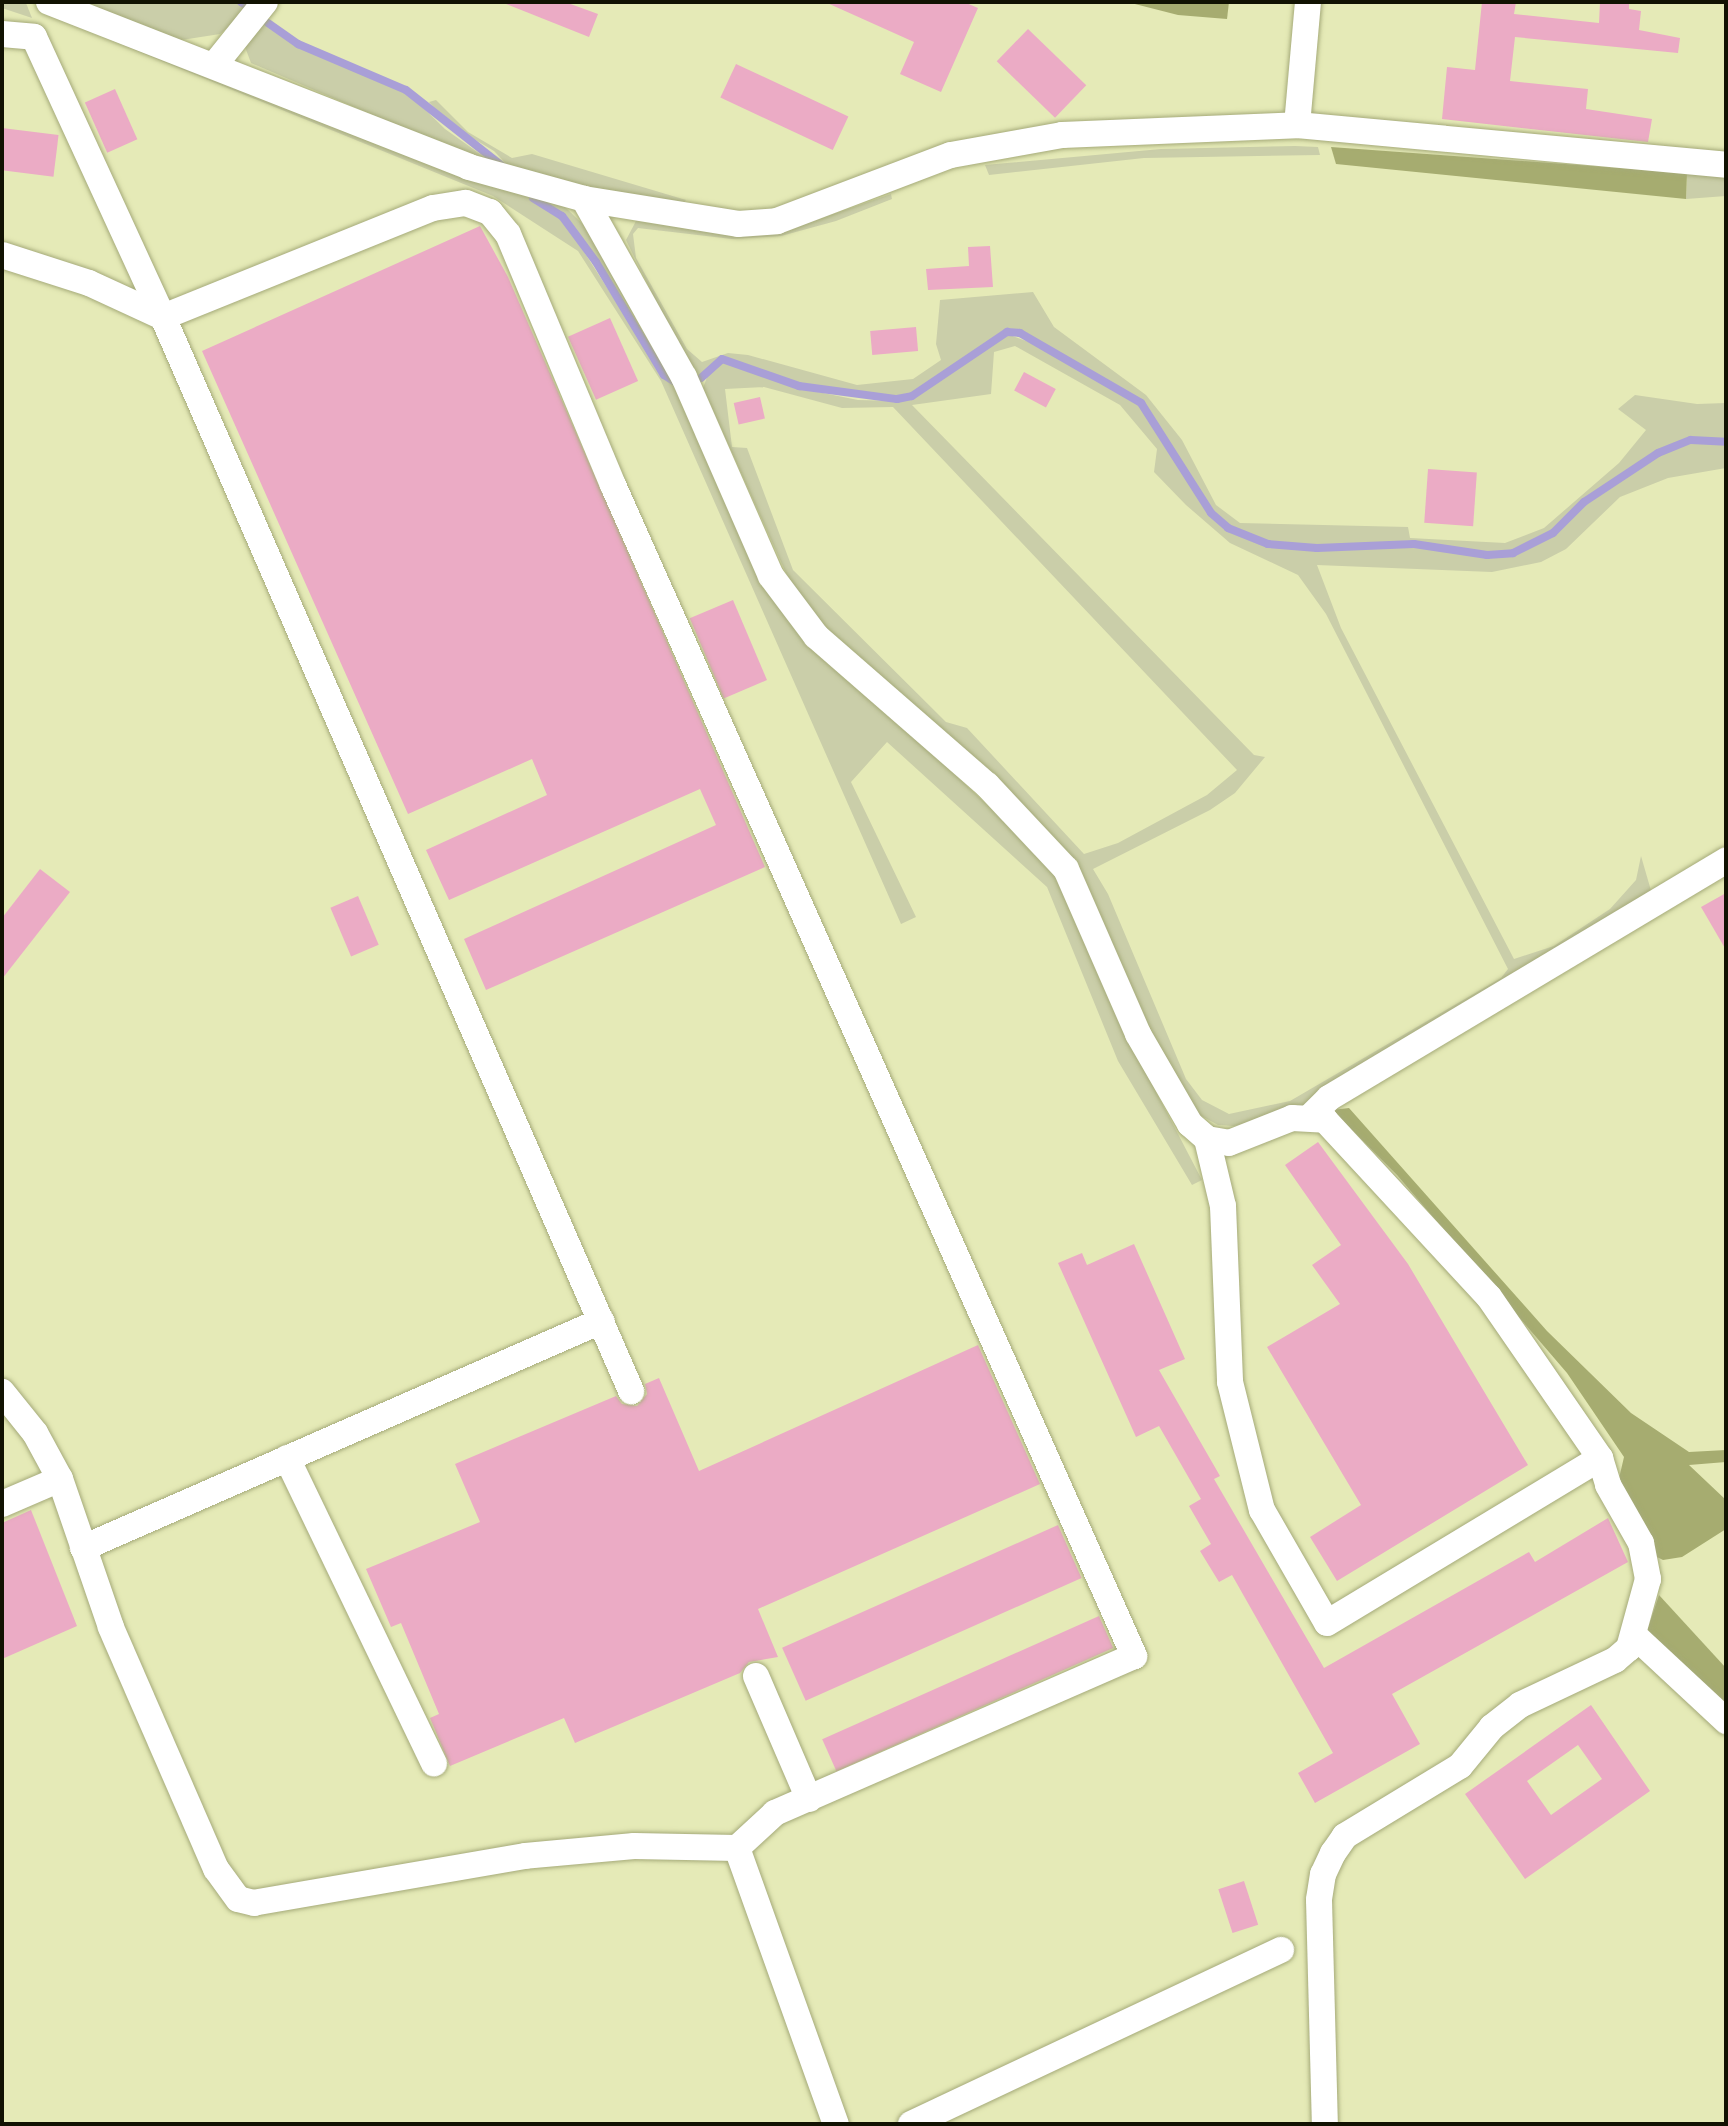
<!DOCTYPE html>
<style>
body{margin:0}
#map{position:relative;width:1728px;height:2126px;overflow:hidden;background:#e5eab7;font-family:"PT Sans Narrow",sans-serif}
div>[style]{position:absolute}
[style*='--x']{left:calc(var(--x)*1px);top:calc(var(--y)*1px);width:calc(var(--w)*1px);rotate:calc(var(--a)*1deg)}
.green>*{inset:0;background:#cacea9}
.forest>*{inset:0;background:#a6ac70}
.stream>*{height:8px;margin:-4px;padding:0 4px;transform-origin:4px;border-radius:4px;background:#a99fd7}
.building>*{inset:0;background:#ebabc5;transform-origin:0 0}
.roads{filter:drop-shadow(0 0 2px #a5aa79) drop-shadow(0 0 2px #a5aa79)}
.minor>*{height:26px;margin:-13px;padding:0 13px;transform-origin:13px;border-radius:13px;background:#fff}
span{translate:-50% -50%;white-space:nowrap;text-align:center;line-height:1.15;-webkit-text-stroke:8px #e5eab7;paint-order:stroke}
.frame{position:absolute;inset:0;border:4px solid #111202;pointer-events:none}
</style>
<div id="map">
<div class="green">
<div style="clip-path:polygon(2px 2px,26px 3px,32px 18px,2px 8px)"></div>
<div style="clip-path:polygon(77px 2px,236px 2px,247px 11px,220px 34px,175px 41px)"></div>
<div style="clip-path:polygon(265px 23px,295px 45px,407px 92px,445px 129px,504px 171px,251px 63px,245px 47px)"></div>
<div style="clip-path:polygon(98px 35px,527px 196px,561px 216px,663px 375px,679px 385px,664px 374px,597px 261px,563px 215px,533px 197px,564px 206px,597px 238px,681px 381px,779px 608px,1057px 871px,1119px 1021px,1202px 1180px,1192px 1185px,1118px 1061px,1047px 887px,887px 742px,851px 782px,916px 917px,901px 924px,661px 381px,578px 251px,493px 196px)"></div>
<div style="clip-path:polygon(436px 100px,468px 132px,512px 158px,532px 154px,686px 200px,678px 211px,518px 176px,494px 151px,449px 124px,429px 102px)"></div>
<div style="clip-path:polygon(1295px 146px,1318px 147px,1320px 155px,1144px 158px,989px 175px,985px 165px,1161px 149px)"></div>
<div style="clip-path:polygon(1687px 173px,1726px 176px,1726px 196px,1686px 199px)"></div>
<div style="clip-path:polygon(891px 194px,892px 199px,836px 221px,781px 236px,732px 239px,638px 228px,633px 234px,636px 258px,687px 349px,702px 362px,728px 353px,748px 355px,857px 385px,913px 379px,941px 360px,936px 344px,940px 300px,1033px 292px,1054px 327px,1146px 395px,1182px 440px,1216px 505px,1240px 523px,1408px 527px,1410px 538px,1505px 543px,1544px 528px,1619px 463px,1646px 430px,1618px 409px,1635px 395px,1697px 404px,1726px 403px,1726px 440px,1691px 438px,1657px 451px,1583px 501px,1551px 531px,1513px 551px,1487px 553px,1415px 542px,1317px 546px,1268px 542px,1229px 527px,1213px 511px,1143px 402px,1020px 331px,1006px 330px,911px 394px,897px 397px,800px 384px,722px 357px,699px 377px,674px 338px,626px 240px,636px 221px,703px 231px,782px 232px)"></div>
<div style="clip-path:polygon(evenodd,1007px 334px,1045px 348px,1140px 405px,1210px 514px,1227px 530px,1267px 546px,1317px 551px,1414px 546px,1487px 557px,1513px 555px,1554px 534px,1585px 504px,1659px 455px,1692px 442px,1726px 444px,1726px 468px,1668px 478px,1620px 497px,1566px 549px,1541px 562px,1492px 572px,1317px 565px,1341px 628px,1514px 959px,1554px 946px,1610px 909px,1636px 880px,1641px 856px,1652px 894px,1304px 1108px,1234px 1126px,1218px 1125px,1198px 1114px,1166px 1067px,1104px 925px,810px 613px,786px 573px,703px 388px,710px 369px,723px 361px,798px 388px,858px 400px,898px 401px,913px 398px,1007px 334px,1015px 346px,1120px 405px,1157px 449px,1154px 472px,1186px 505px,1230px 543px,1298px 575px,1326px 614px,1508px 969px,1501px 978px,1290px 1101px,1229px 1114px,1202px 1100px,1186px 1079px,1108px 894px,1093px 869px,1210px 810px,1235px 793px,1265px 757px,1254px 755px,912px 405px,991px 394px,994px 352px,1015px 346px,1007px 334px,764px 387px,842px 408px,893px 407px,1237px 770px,1207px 795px,1118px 843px,1084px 854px,967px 728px,946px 722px,793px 570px,747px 448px,732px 447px,725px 389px,764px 387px)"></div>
</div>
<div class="forest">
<div style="clip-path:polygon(1127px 2px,1229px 2px,1227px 19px,1178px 15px)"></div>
<div style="clip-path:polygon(1331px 147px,1687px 173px,1686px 199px,1336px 164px)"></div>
<div style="clip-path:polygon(1349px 1108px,1547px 1331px,1631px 1413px,1689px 1452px,1726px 1450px,1726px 1462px,1689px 1465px,1726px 1500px,1726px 1529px,1682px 1557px,1663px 1560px,1653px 1555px,1617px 1487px,1624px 1457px,1567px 1373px,1397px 1175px,1332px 1110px)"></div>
<div style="clip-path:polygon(1659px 1595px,1726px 1668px,1726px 1713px,1647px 1631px)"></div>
</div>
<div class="stream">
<div style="--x:241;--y:2;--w:9;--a:32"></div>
<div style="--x:268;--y:23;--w:37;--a:35"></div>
<div style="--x:298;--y:44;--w:117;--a:23.1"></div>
<div style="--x:406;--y:90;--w:127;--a:38.3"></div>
<div style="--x:533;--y:198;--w:34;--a:32"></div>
<div style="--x:562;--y:216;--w:57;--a:53.5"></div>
<div style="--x:596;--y:262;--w:132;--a:59"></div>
<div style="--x:664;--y:375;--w:17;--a:33"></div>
<div style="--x:701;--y:378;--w:28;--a:-42"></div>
<div style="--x:722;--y:359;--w:82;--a:19.3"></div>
<div style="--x:799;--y:386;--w:99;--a:7.6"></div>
<div style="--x:897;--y:399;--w:15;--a:-11"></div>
<div style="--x:912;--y:396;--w:115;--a:-34"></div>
<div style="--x:1007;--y:332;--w:13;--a:4"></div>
<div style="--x:1020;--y:333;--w:140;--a:30"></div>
<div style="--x:1141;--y:403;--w:130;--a:57.5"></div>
<div style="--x:1211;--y:513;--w:23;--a:41"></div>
<div style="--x:1228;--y:528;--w:43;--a:21.8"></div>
<div style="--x:1268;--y:544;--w:49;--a:4.7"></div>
<div style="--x:1317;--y:548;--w:97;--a:-2.4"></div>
<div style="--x:1414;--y:544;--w:74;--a:8.6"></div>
<div style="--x:1487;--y:555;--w:26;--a:-4"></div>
<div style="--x:1513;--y:553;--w:45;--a:-26.6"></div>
<div style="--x:1553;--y:533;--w:44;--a:-45"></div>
<div style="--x:1584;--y:502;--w:89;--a:-33.5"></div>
<div style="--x:1658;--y:453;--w:35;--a:-22"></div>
<div style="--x:1691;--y:440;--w:35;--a:3"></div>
</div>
<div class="building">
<div style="clip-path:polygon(501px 2px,565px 2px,598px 14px,589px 37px)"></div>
<div style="clip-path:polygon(825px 2px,964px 2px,978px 8px,941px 92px,900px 74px,914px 42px)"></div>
<div style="clip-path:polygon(1482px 2px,1516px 2px,1514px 14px,1599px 23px,1600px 2px,1629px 2px,1629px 9px,1641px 11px,1639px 30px,1680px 38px,1678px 53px,1515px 37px,1510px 81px,1588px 89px,1586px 109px,1652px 119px,1648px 142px,1442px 119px,1447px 67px,1475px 70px)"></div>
<div style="left:1028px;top:29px;width:81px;height:45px;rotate:44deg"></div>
<div style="left:736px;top:64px;width:124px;height:37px;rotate:25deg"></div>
<div style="left:115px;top:89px;width:55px;height:33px;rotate:66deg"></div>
<div style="left:2px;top:128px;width:57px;height:42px;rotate:7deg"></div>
<div style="clip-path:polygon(480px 226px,508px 277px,765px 867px,486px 990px,464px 939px,716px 825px,700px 789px,449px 900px,426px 850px,547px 795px,532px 759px,408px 814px,202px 351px)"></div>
<div style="clip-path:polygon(990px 246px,993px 287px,928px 290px,926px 269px,969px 266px,968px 247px)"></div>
<div style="left:610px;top:318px;width:69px;height:46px;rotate:66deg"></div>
<div style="left:916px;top:327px;width:24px;height:46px;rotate:85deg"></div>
<div style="left:1024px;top:372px;width:36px;height:21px;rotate:28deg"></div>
<div style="left:760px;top:397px;width:22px;height:27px;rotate:77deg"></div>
<div style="left:1428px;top:469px;width:49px;height:54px;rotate:4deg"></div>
<div style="left:733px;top:600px;width:87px;height:47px;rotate:67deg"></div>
<div style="clip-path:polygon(40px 869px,70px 892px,2px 979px,2px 918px)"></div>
<div style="clip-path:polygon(1726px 893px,1726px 950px,1701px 907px)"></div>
<div style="left:358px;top:896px;width:53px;height:30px;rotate:67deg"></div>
<div style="clip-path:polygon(1318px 1142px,1408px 1264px,1528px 1465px,1337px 1581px,1310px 1537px,1361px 1505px,1267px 1347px,1340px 1304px,1312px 1265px,1341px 1245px,1285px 1165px)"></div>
<div style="clip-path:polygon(1134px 1244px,1185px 1359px,1159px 1370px,1220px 1476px,1214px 1479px,1324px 1668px,1529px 1552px,1535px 1562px,1608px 1518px,1628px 1562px,1392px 1694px,1420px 1744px,1315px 1803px,1298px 1773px,1333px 1753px,1232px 1575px,1219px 1582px,1200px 1551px,1211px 1544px,1189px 1506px,1201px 1499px,1159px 1426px,1136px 1437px,1058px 1263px,1082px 1253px,1087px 1265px)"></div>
<div style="clip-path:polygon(978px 1345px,1040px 1484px,758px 1609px,778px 1657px,749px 1662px,740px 1673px,575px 1743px,564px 1718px,450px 1766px,430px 1718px,439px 1714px,401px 1623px,391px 1627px,366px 1569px,480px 1522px,455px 1464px,616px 1396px,622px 1404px,637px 1406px,647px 1394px,645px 1384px,659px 1378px,699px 1471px)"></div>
<div style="clip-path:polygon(31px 1510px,77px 1626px,2px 1659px,2px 1523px)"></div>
<div style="left:1058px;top:1525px;width:58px;height:302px;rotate:66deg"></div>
<div style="left:1099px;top:1616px;width:35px;height:303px;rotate:66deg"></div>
<div style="clip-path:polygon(evenodd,1591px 1705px,1650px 1791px,1525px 1879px,1465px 1794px,1591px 1705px,1578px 1745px,1602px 1779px,1551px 1815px,1527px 1781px,1578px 1745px)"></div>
<div style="left:1244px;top:1881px;width:46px;height:27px;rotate:72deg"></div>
</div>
<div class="roads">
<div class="minor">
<div style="--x:49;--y:2;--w:451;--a:21.4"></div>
<div style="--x:469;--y:167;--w:119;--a:15.5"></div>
<div style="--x:584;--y:199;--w:156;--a:9.2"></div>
<div style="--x:738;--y:224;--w:39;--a:-4"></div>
<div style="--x:777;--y:221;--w:186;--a:-20.8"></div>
<div style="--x:951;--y:155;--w:113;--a:-10.2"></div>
<div style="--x:1062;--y:135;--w:235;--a:-2.4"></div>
<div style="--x:1297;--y:125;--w:431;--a:5.3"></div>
<div style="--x:2;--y:34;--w:32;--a:5"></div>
<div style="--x:34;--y:37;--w:308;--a:65.3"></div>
<div style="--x:163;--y:317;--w:1172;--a:66.45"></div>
<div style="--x:216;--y:63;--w:78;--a:-51.2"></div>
<div style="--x:1297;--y:125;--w:123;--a:-84.9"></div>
<div style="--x:584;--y:199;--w:204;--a:60.7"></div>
<div style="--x:684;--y:377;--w:217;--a:66.4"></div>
<div style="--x:771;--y:576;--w:75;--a:53.1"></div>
<div style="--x:816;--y:636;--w:227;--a:41.1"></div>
<div style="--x:987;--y:785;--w:115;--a:46.8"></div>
<div style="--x:1066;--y:869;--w:180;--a:66.4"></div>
<div style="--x:1138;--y:1034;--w:104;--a:60"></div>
<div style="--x:1190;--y:1124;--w:23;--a:41"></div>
<div style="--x:1207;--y:1139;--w:22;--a:10"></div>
<div style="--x:1229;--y:1143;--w:68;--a:-21.6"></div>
<div style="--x:1292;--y:1118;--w:33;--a:3"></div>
<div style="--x:1325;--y:1120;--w:241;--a:47.2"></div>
<div style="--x:1489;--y:1297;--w:196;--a:55.4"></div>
<div style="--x:1600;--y:1458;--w:28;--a:73"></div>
<div style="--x:1608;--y:1485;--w:67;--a:60.4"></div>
<div style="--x:1641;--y:1543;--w:37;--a:79"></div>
<div style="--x:1648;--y:1579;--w:72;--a:105.4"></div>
<div style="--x:1629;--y:1648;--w:18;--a:139"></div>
<div style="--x:1615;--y:1660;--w:105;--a:154.7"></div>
<div style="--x:1520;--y:1705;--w:36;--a:142"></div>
<div style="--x:1492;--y:1727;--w:50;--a:129.4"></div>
<div style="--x:1460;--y:1766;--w:135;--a:148.7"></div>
<div style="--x:1345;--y:1836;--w:21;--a:125"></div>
<div style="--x:1333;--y:1853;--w:23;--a:115"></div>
<div style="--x:1323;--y:1874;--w:26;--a:99"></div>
<div style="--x:1319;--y:1900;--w:224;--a:88.5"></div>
<div style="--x:2;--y:255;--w:91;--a:17.8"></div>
<div style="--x:89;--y:283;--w:81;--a:24.7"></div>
<div style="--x:163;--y:317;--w:291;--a:-22"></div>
<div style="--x:433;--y:208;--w:33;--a:-9"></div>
<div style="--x:466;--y:203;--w:26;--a:21"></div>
<div style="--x:490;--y:212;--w:28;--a:51"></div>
<div style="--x:508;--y:234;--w:272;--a:67.3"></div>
<div style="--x:613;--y:485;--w:1282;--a:66.01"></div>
<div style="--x:1134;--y:1656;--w:392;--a:156.4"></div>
<div style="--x:775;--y:1813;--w:52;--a:137.4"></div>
<div style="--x:737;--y:1848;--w:103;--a:-178.9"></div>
<div style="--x:634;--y:1846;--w:109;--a:174.8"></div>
<div style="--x:525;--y:1856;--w:275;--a:170.2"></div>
<div style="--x:254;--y:1903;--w:16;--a:-166"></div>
<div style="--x:238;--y:1899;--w:37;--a:-126"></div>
<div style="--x:216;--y:1869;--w:264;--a:-113.5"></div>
<div style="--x:111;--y:1627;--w:157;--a:-109"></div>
<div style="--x:60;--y:1479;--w:52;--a:-118.5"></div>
<div style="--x:35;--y:1433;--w:53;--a:-128.8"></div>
<div style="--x:1311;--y:1116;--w:25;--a:-45"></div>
<div style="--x:1329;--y:1098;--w:463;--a:-30.9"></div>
<div style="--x:1207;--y:1139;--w:69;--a:76.6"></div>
<div style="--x:1223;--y:1206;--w:176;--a:87.7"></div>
<div style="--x:1230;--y:1382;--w:132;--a:76"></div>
<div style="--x:1262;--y:1510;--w:130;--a:60.1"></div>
<div style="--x:1327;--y:1623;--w:319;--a:-31.1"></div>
<div style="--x:287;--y:1458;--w:339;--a:64.3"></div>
<div style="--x:2;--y:1504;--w:63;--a:-23.3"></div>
<div style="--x:83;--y:1548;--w:566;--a:-23.66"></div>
<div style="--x:1635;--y:1636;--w:125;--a:43"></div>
<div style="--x:756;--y:1676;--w:134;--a:66.7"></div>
<div style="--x:737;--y:1848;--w:293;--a:70.3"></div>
<div style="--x:911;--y:2124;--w:409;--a:-25.2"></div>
</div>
</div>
<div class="frame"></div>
</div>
